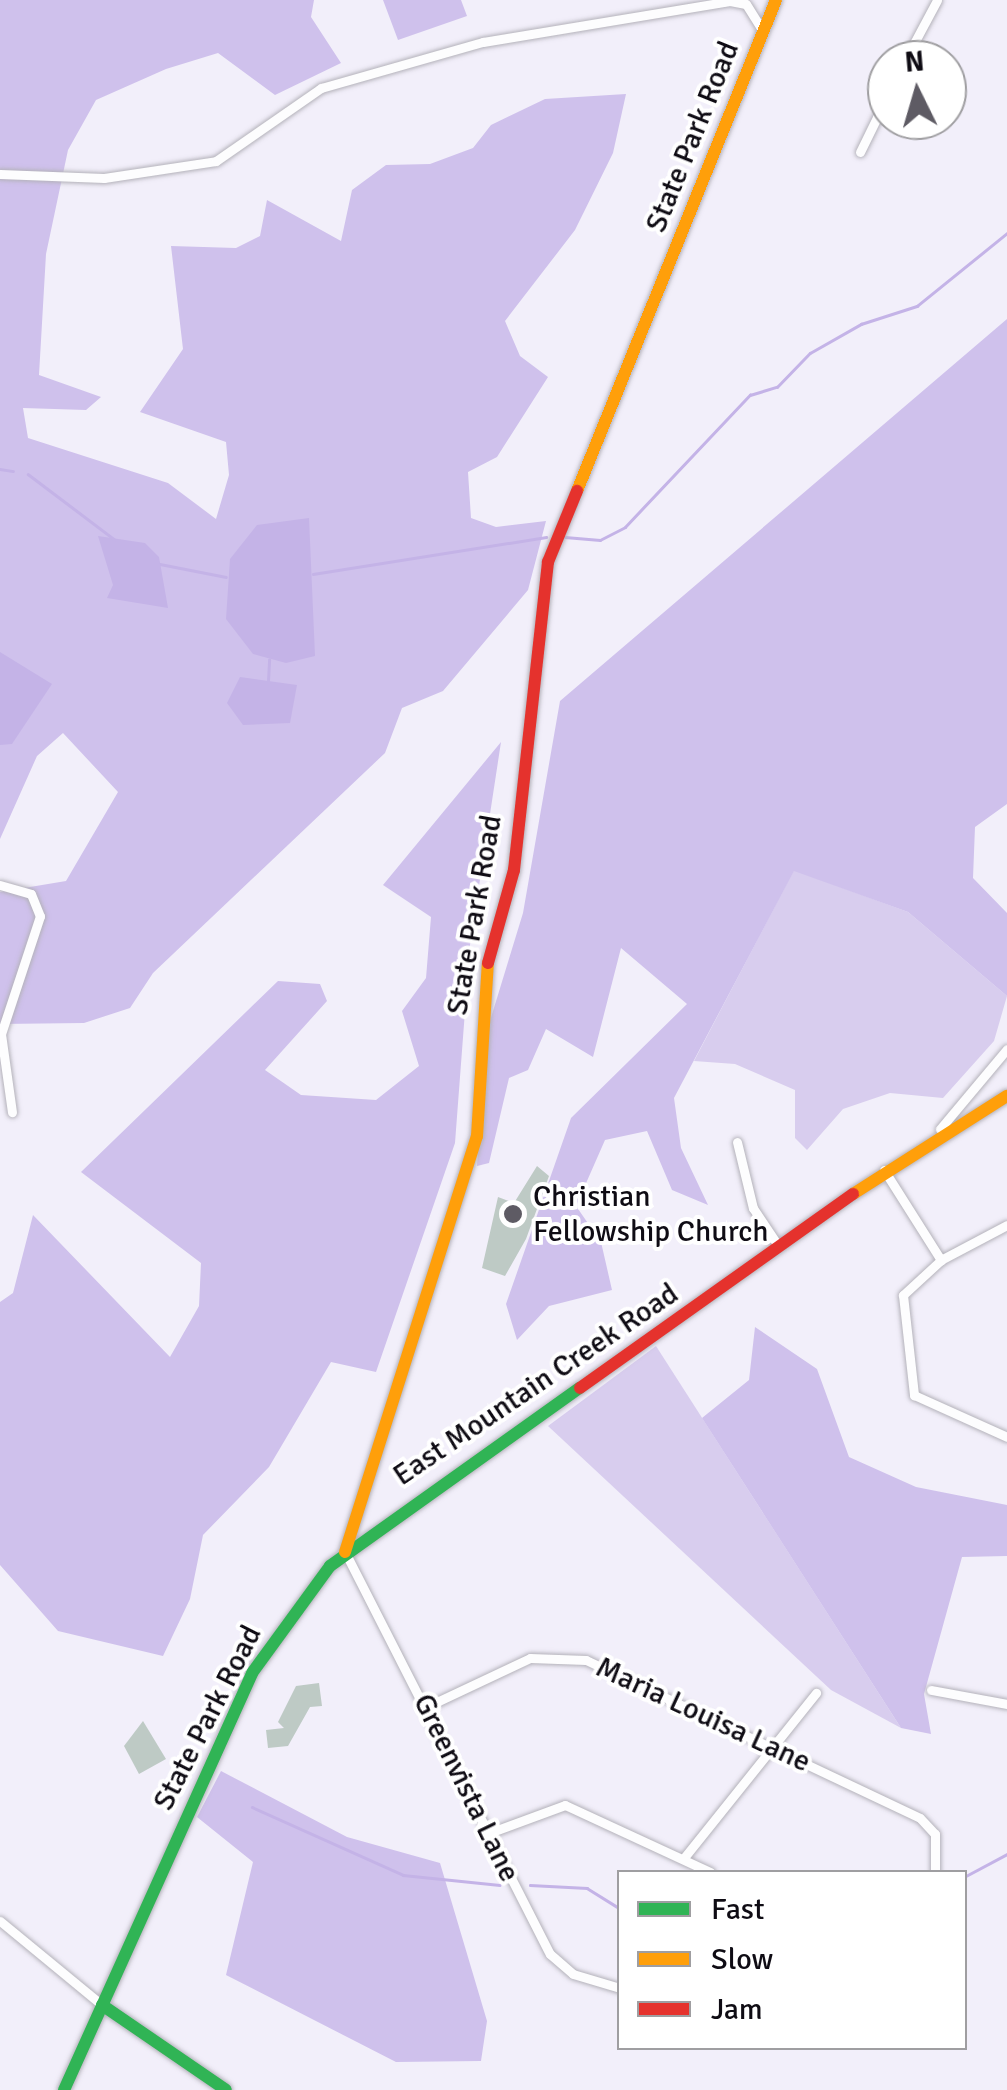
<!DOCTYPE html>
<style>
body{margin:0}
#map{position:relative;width:1007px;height:2090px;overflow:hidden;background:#f2effa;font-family:Signika,sans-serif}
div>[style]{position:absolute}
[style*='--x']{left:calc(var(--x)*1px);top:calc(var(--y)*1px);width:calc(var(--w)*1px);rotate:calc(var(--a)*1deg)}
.green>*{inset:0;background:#d8cdee}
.forest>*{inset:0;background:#cfc1ec}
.water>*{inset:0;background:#c4b3e7}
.stream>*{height:2.5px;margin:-1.25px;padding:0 1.25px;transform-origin:1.25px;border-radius:1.25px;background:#c4b3e7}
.building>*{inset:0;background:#becac5}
.roads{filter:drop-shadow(0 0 2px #b4b2ba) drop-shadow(0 0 2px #b4b2ba)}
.street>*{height:9px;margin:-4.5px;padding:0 4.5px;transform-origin:4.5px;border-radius:4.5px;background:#fdfdfe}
.fast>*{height:12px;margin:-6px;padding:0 6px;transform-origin:6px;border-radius:6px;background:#30b455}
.slow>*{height:12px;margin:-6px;padding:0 6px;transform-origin:6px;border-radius:6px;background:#ff9f0a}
.jam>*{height:12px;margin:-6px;padding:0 6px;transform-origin:6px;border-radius:6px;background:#e5322d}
.dots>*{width:28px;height:28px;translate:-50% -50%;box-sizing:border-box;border:5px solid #fff;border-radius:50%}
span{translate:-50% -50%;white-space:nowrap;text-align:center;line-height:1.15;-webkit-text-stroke:8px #fff;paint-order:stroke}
.street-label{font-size:30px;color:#0f0c14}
.poi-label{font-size:30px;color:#0f0c14}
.left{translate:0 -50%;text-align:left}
.legend{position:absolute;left:617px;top:1870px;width:350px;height:180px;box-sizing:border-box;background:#fff;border:2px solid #9f9ea1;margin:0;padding:12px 18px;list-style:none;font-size:30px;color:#0f0c14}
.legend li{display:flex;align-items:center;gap:20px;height:50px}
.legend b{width:50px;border:2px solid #9f9ea1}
.north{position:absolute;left:867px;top:40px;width:100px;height:100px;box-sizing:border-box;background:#fff;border:2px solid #9f9ea1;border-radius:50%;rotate:355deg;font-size:28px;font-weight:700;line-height:40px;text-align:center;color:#0f0c14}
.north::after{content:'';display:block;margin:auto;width:35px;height:45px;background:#5e5b64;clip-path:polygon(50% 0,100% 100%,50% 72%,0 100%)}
</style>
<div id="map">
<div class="green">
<div style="clip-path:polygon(794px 870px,908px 912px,1007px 996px,994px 1041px,943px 1098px,890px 1093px,843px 1109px,807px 1150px,795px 1138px,795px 1090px,735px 1064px,694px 1061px)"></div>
<div style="clip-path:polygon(656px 1346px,901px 1728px,831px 1690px,548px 1426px)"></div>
</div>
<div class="forest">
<div style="clip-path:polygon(0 0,314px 0,311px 17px,341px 63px,275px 95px,218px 53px,166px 69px,96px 100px,68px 150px,46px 254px,39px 375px,101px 397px,86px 410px,23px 408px,28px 438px,168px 483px,216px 519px,229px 475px,226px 442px,140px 412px,183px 349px,171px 246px,236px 248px,260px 236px,267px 200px,341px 241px,352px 190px,386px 165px,430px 164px,473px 148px,491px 125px,545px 99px,626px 94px,613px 153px,575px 230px,505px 321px,520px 356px,548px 377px,497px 457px,468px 472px,471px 518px,496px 527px,546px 521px,528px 590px,443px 691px,402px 708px,385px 753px,153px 973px,130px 1008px,84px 1023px,0 1024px,0 892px,66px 881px,118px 792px,63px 733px,37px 756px,0 839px)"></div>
<div style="clip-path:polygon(383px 0,461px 0,467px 16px,398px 40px)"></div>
<div style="clip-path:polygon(1007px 319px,1007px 804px,975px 827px,973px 878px,1007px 913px,1007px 996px,908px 912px,794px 871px,674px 1098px,681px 1148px,708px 1205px,672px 1190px,647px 1131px,605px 1140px,576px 1206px,601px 1242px,612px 1290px,549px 1306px,517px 1340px,506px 1304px,571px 1118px,687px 1004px,621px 948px,593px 1057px,546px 1029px,528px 1070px,509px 1078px,489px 1163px,477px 1166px,486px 1034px,523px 913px,560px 701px)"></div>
<div style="clip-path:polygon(501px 742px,470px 945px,455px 1143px,376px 1372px,331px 1362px,269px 1467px,203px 1535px,190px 1599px,163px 1656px,58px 1631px,0 1565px,0 1302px,13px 1293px,33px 1215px,170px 1357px,199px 1306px,201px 1263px,81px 1172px,278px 981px,320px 984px,327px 1001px,265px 1070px,301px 1095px,376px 1100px,419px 1066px,402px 1011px,426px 978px,431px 917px,383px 885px)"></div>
<div style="clip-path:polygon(755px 1327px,817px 1369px,849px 1457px,916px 1487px,1007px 1505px,1007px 1556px,962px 1557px,924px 1694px,931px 1734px,901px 1728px,702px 1418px,749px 1380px)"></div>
<div style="clip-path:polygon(221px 1771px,347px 1837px,440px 1863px,487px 2021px,481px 2061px,396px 2062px,226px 1975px,253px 1862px,197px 1817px)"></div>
</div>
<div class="water">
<div style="clip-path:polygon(309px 518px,315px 656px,286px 663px,253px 654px,226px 619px,230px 559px,257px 525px)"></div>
<div style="clip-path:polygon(98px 536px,145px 543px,159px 557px,168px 608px,107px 598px,113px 585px)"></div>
<div style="clip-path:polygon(0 652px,52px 684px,12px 744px,0 745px)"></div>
<div style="clip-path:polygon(240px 677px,297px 685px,290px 723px,243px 725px,227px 703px)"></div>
</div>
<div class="stream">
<div style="--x:0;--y:469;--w:13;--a:9"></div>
<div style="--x:28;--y:474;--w:108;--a:37.1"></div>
<div style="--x:565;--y:537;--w:35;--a:5"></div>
<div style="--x:600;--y:540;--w:28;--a:-27"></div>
<div style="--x:625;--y:527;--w:182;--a:-46.6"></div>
<div style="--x:750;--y:395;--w:28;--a:-17"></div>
<div style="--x:777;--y:387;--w:47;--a:-45.9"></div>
<div style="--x:810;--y:353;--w:59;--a:-29.6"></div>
<div style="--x:861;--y:324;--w:59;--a:-17.8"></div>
<div style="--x:917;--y:306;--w:116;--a:-39"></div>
<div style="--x:160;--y:564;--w:67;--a:11.1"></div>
<div style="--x:313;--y:574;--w:236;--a:-9"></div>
<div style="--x:268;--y:681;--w:21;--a:-87"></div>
<div style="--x:252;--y:1807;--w:166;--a:24.2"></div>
<div style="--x:403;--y:1875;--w:97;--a:5.9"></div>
<div style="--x:964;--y:1877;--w:49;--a:-28.1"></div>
<div style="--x:530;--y:1885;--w:57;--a:3"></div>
<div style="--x:587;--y:1888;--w:39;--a:32"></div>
</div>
<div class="building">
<div style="clip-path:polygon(537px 1166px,549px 1176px,526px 1239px,505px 1276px,482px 1268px,498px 1197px,514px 1203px)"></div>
<div style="clip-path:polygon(319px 1683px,322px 1706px,310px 1707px,288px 1746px,268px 1748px,266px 1730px,284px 1728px,278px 1722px,296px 1686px)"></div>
<div style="clip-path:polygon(143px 1721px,166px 1759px,139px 1774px,124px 1746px)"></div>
</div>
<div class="roads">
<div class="street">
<div style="--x:905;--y:60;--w:68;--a:-61.9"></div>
<div style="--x:860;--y:152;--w:61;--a:-63.9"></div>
<div style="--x:0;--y:174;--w:104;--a:2.2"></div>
<div style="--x:104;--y:178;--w:113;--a:-8.6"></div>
<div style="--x:216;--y:161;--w:128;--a:-34.8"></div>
<div style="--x:321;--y:88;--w:168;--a:-15.9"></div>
<div style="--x:483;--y:42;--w:250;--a:-9.4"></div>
<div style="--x:730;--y:1;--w:16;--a:11"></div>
<div style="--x:746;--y:4;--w:32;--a:58"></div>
<div style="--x:0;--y:885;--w:32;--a:16"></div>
<div style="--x:31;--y:894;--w:24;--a:68"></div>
<div style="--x:40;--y:916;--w:124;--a:108.3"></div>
<div style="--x:1;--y:1034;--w:79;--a:82"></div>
<div style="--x:940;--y:1129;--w:104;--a:-50.1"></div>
<div style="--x:737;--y:1142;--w:68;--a:76.4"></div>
<div style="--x:753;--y:1208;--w:47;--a:56.3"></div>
<div style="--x:884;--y:1170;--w:107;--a:57.7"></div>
<div style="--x:1007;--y:1225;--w:75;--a:152.1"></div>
<div style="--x:941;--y:1260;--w:52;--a:137.4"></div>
<div style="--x:903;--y:1295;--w:101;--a:83.7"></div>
<div style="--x:914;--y:1395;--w:102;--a:24.3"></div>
<div style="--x:345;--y:1552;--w:451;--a:63"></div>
<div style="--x:550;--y:1954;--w:30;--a:41"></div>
<div style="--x:573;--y:1974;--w:49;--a:16.6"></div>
<div style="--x:931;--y:1690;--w:77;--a:10.4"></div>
<div style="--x:426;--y:1707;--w:115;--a:-25.2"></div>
<div style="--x:530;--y:1658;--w:56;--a:2"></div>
<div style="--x:586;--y:1660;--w:369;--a:25.3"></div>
<div style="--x:920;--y:1818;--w:22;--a:47"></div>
<div style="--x:935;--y:1834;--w:38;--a:90"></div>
<div style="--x:489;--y:1833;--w:81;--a:-20.2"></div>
<div style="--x:565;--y:1805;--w:160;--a:24.8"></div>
<div style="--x:683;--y:1859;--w:213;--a:-51.3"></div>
<div style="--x:0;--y:1921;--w:132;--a:39.5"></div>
</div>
<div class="fast">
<div style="--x:102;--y:2005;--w:150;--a:34.4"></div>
<div style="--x:64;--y:2090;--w:457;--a:-65.7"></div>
<div style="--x:252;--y:1673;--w:132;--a:-53.9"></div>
<div style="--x:330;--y:1566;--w:307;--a:-35.5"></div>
</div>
<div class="slow">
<div style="--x:577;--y:491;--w:530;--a:-67.94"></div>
<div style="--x:853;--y:1194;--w:183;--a:-32.5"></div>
<div style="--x:345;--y:1552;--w:436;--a:-72.4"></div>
<div style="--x:477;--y:1136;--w:173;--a:-86.4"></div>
</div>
<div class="jam">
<div style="--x:488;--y:963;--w:97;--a:-74.4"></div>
<div style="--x:514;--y:870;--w:310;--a:-83.7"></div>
<div style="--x:548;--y:562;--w:77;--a:-67.8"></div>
<div style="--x:580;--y:1388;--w:335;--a:-35.4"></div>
</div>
</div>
<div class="dots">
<div style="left:513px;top:1214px;background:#5e5b64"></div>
</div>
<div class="street-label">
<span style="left:693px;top:137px;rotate:-68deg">State Park Road</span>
<span style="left:475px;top:915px;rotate:-80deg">State Park Road</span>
<span style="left:536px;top:1385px;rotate:-34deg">East Mountain Creek Road</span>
<span style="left:703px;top:1715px;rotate:25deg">Maria Louisa Lane</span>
<span style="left:208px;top:1718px;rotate:-63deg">State Park Road</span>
<span style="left:466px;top:1788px;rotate:64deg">Greenvista Lane</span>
</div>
<div class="poi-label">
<span class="left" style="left:533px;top:1214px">Christian<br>Fellowship Church</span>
</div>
<ul class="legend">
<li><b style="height:12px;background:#30b455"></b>Fast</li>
<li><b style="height:12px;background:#ff9f0a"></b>Slow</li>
<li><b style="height:12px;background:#e5322d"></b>Jam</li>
</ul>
<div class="north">N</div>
</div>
